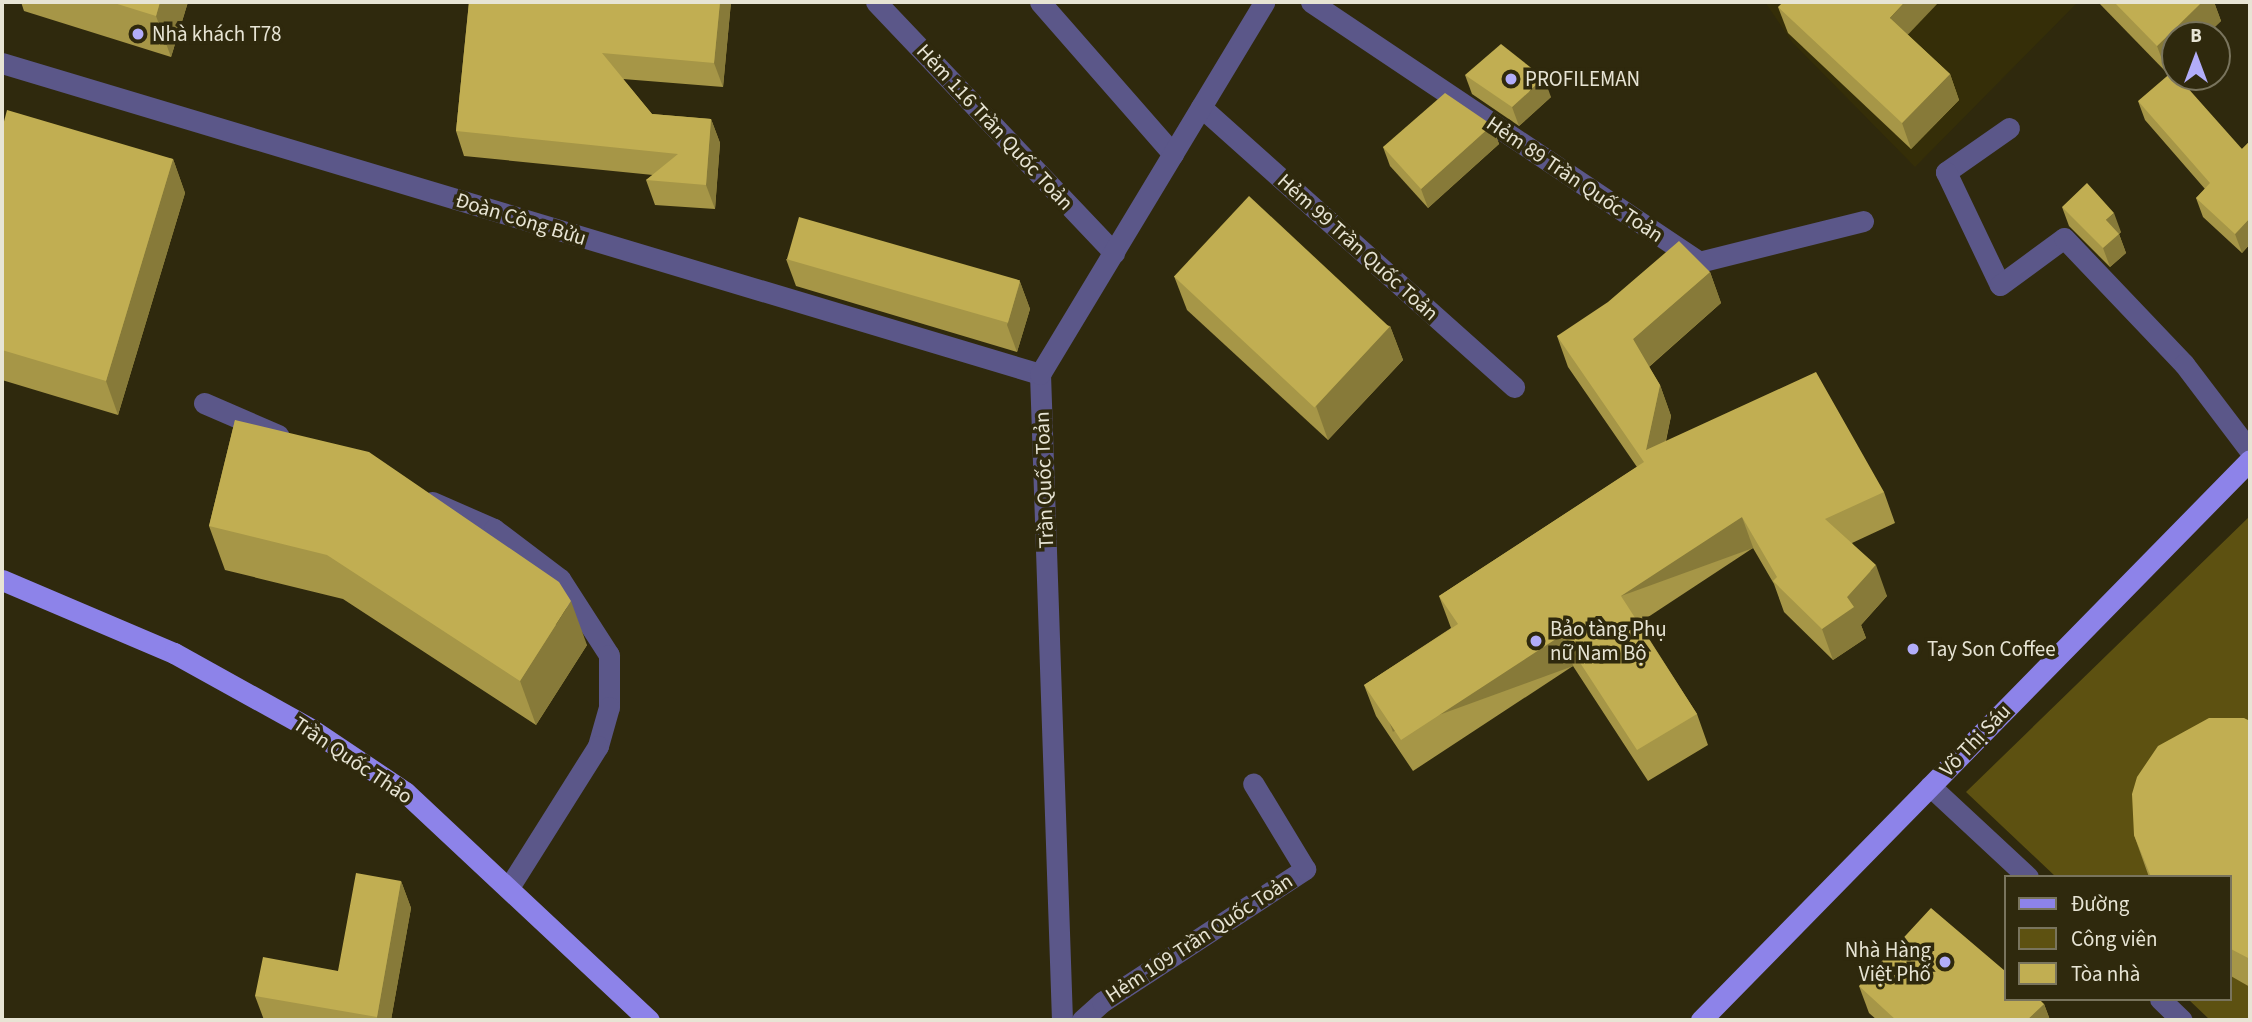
<!DOCTYPE html>
<meta charset="utf-8">
<style>
body{margin:0}
#map{position:relative;width:2252px;height:1022px;overflow:hidden;background:#2f290d;font-family:"Source Sans 3",sans-serif}
div>[style]{position:absolute}
[style*='--x']{left:calc(var(--x)*1px);top:calc(var(--y)*1px);width:calc(var(--w)*1px);rotate:calc(var(--a)*1deg)}
.built>*{inset:0;background:#352e08}
.green>*{inset:0;background:#5d5111}
.minor>*{height:21px;margin:-10.5px;padding:0 10.5px;transform-origin:10.5px;border-radius:10.5px;background:#5b5789}
.major>*{height:21px;margin:-10.5px;padding:0 10.5px;transform-origin:10.5px;border-radius:10.5px;background:#8d83e9}
.wall>*{inset:0;background:#a69647}
.shaded-wall>*{inset:0;background:#877a39;transform-origin:0 0}
.building>*{inset:0;background:#c1ae52;transform-origin:0 0}
.dots>*{width:19px;height:19px;translate:-50% -50%;box-sizing:border-box;border:4px solid #2f290d;border-radius:50%}
span{translate:-50% -50%;white-space:nowrap;text-align:center;line-height:1.15;-webkit-text-stroke:7px #2f290d;paint-order:stroke}
.poi-label{font-size:21px;color:#e7e4d4}
.left{translate:0 -50%;text-align:left}
.right{translate:-100% -50%;text-align:right}
.street-label{font-size:21px;color:#e7e4d4}
.frame{position:absolute;inset:0;border:4px solid #e7e4d4;pointer-events:none}
.legend{position:absolute;left:2004px;top:875px;width:228px;height:126px;box-sizing:border-box;background:#2f290d;border:2px solid #79745d;margin:0;padding:9px 12px;list-style:none;font-size:21px;color:#e7e4d4}
.legend li{display:flex;align-items:center;gap:14px;height:35px}
.legend b{width:35px;border:2px solid #79745d}
.north{position:absolute;left:2161px;top:21px;width:70px;height:70px;box-sizing:border-box;background:#2f290d;border:2px solid #79745d;border-radius:50%;rotate:0deg;font-size:19px;font-weight:700;line-height:28px;text-align:center;color:#e7e4d4}
.north::after{content:'';display:block;margin:auto;width:24px;height:32px;background:#b2adf9;clip-path:polygon(50% 0,100% 100%,50% 72%,0 100%)}
</style>
<div id="map">
<div class="built">
<div style="clip-path:polygon(1765px 2px,2078px 2px,1915px 167px,1792px 42px)"></div>
</div>
<div class="green">
<div style="clip-path:polygon(2250px 516px,2250px 1020px,2210px 1020px,2188px 999px,2229px 999px,2229px 877px,2056px 877px,1966px 792px)"></div>
</div>
<div class="minor">
<div style="--x:876;--y:2;--w:346;--a:46.5"></div>
<div style="--x:1040;--y:2;--w:202;--a:48.8"></div>
<div style="--x:1311;--y:2;--w:467;--a:33.8"></div>
<div style="--x:1699;--y:262;--w:169;--a:-14"></div>
<div style="--x:2;--y:63;--w:1084;--a:16.68"></div>
<div style="--x:1201;--y:107;--w:420;--a:41.8"></div>
<div style="--x:2009;--y:128;--w:77;--a:145.1"></div>
<div style="--x:1946;--y:172;--w:125;--a:64.5"></div>
<div style="--x:2000;--y:285;--w:79;--a:-36.3"></div>
<div style="--x:2064;--y:238;--w:174;--a:46.4"></div>
<div style="--x:2184;--y:364;--w:109;--a:52.8"></div>
<div style="--x:204;--y:403;--w:81;--a:23.4"></div>
<div style="--x:432;--y:502;--w:68;--a:23.5"></div>
<div style="--x:494;--y:529;--w:83;--a:37.1"></div>
<div style="--x:560;--y:579;--w:90;--a:57.2"></div>
<div style="--x:609;--y:655;--w:52;--a:90"></div>
<div style="--x:609;--y:707;--w:41;--a:105.8"></div>
<div style="--x:598;--y:746;--w:165;--a:122.2"></div>
<div style="--x:1930;--y:786;--w:134;--a:42.9"></div>
<div style="--x:2160;--y:999;--w:30;--a:44"></div>
<div style="--x:1062;--y:1020;--w:646;--a:-91.95"></div>
<div style="--x:1040;--y:374;--w:434;--a:-58.9"></div>
<div style="--x:1082;--y:1020;--w:27;--a:-42"></div>
<div style="--x:1102;--y:1002;--w:243;--a:-33.2"></div>
<div style="--x:1305;--y:869;--w:100;--a:-121.2"></div>
</div>
<div class="major">
<div style="--x:2;--y:580;--w:187;--a:23"></div>
<div style="--x:174;--y:653;--w:157;--a:29"></div>
<div style="--x:311;--y:729;--w:113;--a:33.8"></div>
<div style="--x:405;--y:792;--w:334;--a:43.1"></div>
<div style="--x:1701;--y:1020;--w:784;--a:-45.57"></div>
</div>
<div class="wall">
<div style="clip-path:polygon(21px 2px,188px 2px,171px 57px,24px 11px)"></div>
<div style="clip-path:polygon(469px 2px,731px 2px,723px 87px,623px 79px,652px 114px,711px 119px,720px 143px,715px 209px,655px 205px,646px 180px,653px 175px,464px 156px,456px 131px)"></div>
<div style="clip-path:polygon(2098px 2px,2214px 2px,2221px 21px,2167px 73px)"></div>
<div style="clip-path:polygon(1778px 7px,1908px 35px,1950px 74px,1959px 100px,1911px 149px,1788px 33px)"></div>
<div style="clip-path:polygon(1465px 75px,1551px 97px,1519px 126px,1472px 94px)"></div>
<div style="clip-path:polygon(2138px 101px,2242px 149px,2250px 141px,2250px 244px,2242px 253px,2203px 217px,2196px 198px,2205px 189px,2145px 120px)"></div>
<div style="clip-path:polygon(1492px 125px,1499px 144px,1428px 208px,1390px 166px,1383px 147px)"></div>
<div style="clip-path:polygon(2px 129px,173px 159px,185px 193px,118px 415px,2px 380px)"></div>
<div style="clip-path:polygon(2062px 207px,2121px 232px,2119px 234px,2126px 253px,2110px 267px,2069px 226px)"></div>
<div style="clip-path:polygon(786px 259px,1020px 282px,1030px 309px,1017px 352px,796px 286px)"></div>
<div style="clip-path:polygon(1710px 272px,1721px 303px,1649px 367px,1660px 385px,1671px 416px,1666px 441px,1884px 492px,1895px 523px,1852px 543px,1887px 596px,1861px 625px,1866px 638px,1833px 660px,1784px 612px,1774px 584px,1753px 548px,1639px 623px,1697px 714px,1708px 745px,1648px 781px,1573px 666px,1413px 771px,1376px 716px,1364px 685px,1451px 628px,1439px 596px,1637px 467px,1568px 367px,1557px 336px)"></div>
<div style="clip-path:polygon(1174px 276px,1390px 326px,1403px 360px,1328px 440px,1187px 310px)"></div>
<div style="clip-path:polygon(235px 420px,587px 645px,536px 725px,343px 599px,225px 570px,209px 526px)"></div>
<div style="clip-path:polygon(2250px 721px,2250px 987px,2229px 975px,2229px 877px,2149px 877px,2134px 835px)"></div>
<div style="clip-path:polygon(401px 881px,411px 908px,391px 1020px,264px 1020px,255px 996px,338px 971px)"></div>
<div style="clip-path:polygon(1859px 986px,2044px 1004px,2050px 1020px,1877px 1020px,1869px 1013px)"></div>
</div>
<div class="shaded-wall">
<div style="clip-path:polygon(160px 2px,188px 2px,171px 57px,156px 16px)"></div>
<div style="clip-path:polygon(720px 2px,731px 2px,723px 87px,714px 63px)"></div>
<div style="clip-path:polygon(1905px 2px,1939px 2px,1899px 44px,1890px 18px)"></div>
<div style="clip-path:polygon(2202px 2px,2214px 2px,2221px 21px,2206px 35px,2175px 35px,2175px 65px,2167px 73px,2157px 46px)"></div>
<div style="clip-path:polygon(1950px 74px,1959px 100px,1911px 149px,1902px 123px)"></div>
<div style="clip-path:polygon(1544px 78px,1551px 97px,1519px 126px,1512px 107px)"></div>
<div style="clip-path:polygon(711px 119px,720px 143px,715px 209px,706px 185px)"></div>
<div style="clip-path:polygon(1492px 125px,1499px 144px,1428px 208px,1421px 189px)"></div>
<div style="clip-path:polygon(173px 159px,185px 193px,118px 415px,106px 381px)"></div>
<div style="clip-path:polygon(2114px 213px,2121px 232px,2119px 234px,2126px 253px,2110px 267px,2103px 248px,2106px 220px)"></div>
<div style="clip-path:polygon(2250px 218px,2250px 244px,2242px 253px,2235px 234px)"></div>
<div style="clip-path:polygon(1710px 272px,1721px 303px,1645px 370px,1633px 339px)"></div>
<div style="clip-path:polygon(1020px 282px,1030px 309px,1017px 352px,1007px 325px)"></div>
<div style="clip-path:polygon(1390px 326px,1403px 360px,1328px 440px,1316px 406px)"></div>
<div style="clip-path:polygon(1660px 385px,1671px 416px,1657px 481px,1646px 450px)"></div>
<div style="left:1742px;top:517px;width:33px;height:145px;rotate:70deg"></div>
<div style="clip-path:polygon(1876px 565px,1887px 596px,1861px 625px,1866px 638px,1833px 660px,1822px 629px,1847px 597px)"></div>
<div style="clip-path:polygon(571px 601px,587px 645px,536px 725px,520px 681px)"></div>
<div style="left:1562px;top:635px;width:33px;height:192px;rotate:70deg"></div>
<div style="clip-path:polygon(401px 881px,411px 908px,391px 1020px,378px 1020px,377px 1017px)"></div>
<div style="clip-path:polygon(2044px 1004px,2050px 1020px,2027px 1020px)"></div>
</div>
<div class="building">
<div style="clip-path:polygon(111px 2px,160px 2px,156px 16px)"></div>
<div style="clip-path:polygon(469px 2px,720px 2px,714px 63px,602px 53px,652px 114px,711px 119px,706px 185px,646px 180px,678px 154px,456px 131px)"></div>
<div style="clip-path:polygon(1783px 2px,1905px 2px,1890px 18px,1950px 74px,1902px 123px,1778px 7px)"></div>
<div style="clip-path:polygon(2114px 2px,2202px 2px,2157px 46px)"></div>
<div style="clip-path:polygon(1501px 44px,1544px 78px,1512px 107px,1465px 75px)"></div>
<div style="clip-path:polygon(2173px 71px,2175px 74px,2175px 77px,2178px 77px,2242px 149px,2250px 141px,2250px 218px,2235px 234px,2196px 198px,2210px 183px,2138px 101px)"></div>
<div style="clip-path:polygon(1445px 93px,1492px 125px,1421px 189px,1383px 147px)"></div>
<div style="clip-path:polygon(7px 110px,173px 159px,106px 381px,2px 350px,2px 129px)"></div>
<div style="clip-path:polygon(2087px 183px,2114px 213px,2106px 220px,2119px 234px,2103px 248px,2062px 207px)"></div>
<div style="left:1249px;top:196px;width:192px;height:110px;rotate:43deg"></div>
<div style="left:799px;top:217px;width:230px;height:44px;rotate:16deg"></div>
<div style="clip-path:polygon(1679px 241px,1710px 272px,1633px 339px,1660px 385px,1646px 450px,1816px 372px,1884px 492px,1825px 519px,1876px 565px,1847px 597px,1854px 607px,1822px 629px,1773px 581px,1777px 577px,1742px 517px,1621px 596px,1697px 714px,1637px 750px,1562px 635px,1401px 740px,1364px 685px,1458px 624px,1439px 596px,1644px 462px,1557px 336px,1608px 302px)"></div>
<div style="clip-path:polygon(235px 420px,369px 452px,559px 582px,571px 601px,520px 681px,327px 555px,209px 526px)"></div>
<div style="clip-path:polygon(2209px 718px,2244px 718px,2250px 721px,2250px 959px,2229px 948px,2229px 877px,2151px 877px,2134px 835px,2132px 794px,2137px 777px,2158px 746px)"></div>
<div style="clip-path:polygon(356px 873px,401px 881px,377px 1017px,255px 996px,263px 957px,338px 971px)"></div>
<div style="clip-path:polygon(1931px 908px,2005px 971px,2005px 999px,2039px 999px,2044px 1004px,2027px 1020px,1896px 1020px,1859px 986px)"></div>
</div>
<div class="dots">
<div style="left:138px;top:34px;background:#b2adf9"></div>
<div style="left:1511px;top:79px;background:#b2adf9"></div>
<div style="left:1536px;top:641px;background:#b2adf9"></div>
<div style="left:1913px;top:649px;background:#b2adf9"></div>
<div style="left:1945px;top:962px;background:#b2adf9"></div>
</div>
<div class="poi-label">
<span class="left" style="left:152px;top:34px">Nhà khách T78</span>
<span class="left" style="left:1525px;top:79px">PROFILEMAN</span>
<span class="left" style="left:1550px;top:641px">Bảo tàng Phụ<br>nữ Nam Bộ</span>
<span class="left" style="left:1927px;top:649px">Tay Son Coffee</span>
<span class="right" style="left:1931px;top:962px">Nhà Hàng<br>Việt Phố</span>
</div>
<div class="street-label">
<span style="left:995px;top:127px;rotate:47deg">Hẻm 116 Trần Quốc Toản</span>
<span style="left:1575px;top:179px;rotate:34deg">Hẻm 89 Trần Quốc Toản</span>
<span style="left:521px;top:219px;rotate:17deg">Đoàn Công Bửu</span>
<span style="left:1358px;top:247px;rotate:42deg">Hẻm 99 Trần Quốc Toản</span>
<span style="left:1044px;top:480px;rotate:-92deg">Trần Quốc Toản</span>
<span style="left:1975px;top:740px;rotate:-46deg">Võ Thị Sáu</span>
<span style="left:353px;top:760px;rotate:34deg">Trần Quốc Thảo</span>
<span style="left:1199px;top:938px;rotate:-33deg">Hẻm 109 Trần Quốc Toản</span>
</div>
<div class="frame"></div>
<ul class="legend">
<li><b style="height:9px;background:#8d83e9"></b>Đường</li>
<li><b style="height:19px;background:#5d5111"></b>Công viên</li>
<li><b style="height:19px;background:#c1ae52"></b>Tòa nhà</li>
</ul>
<div class="north">B</div>
</div>
